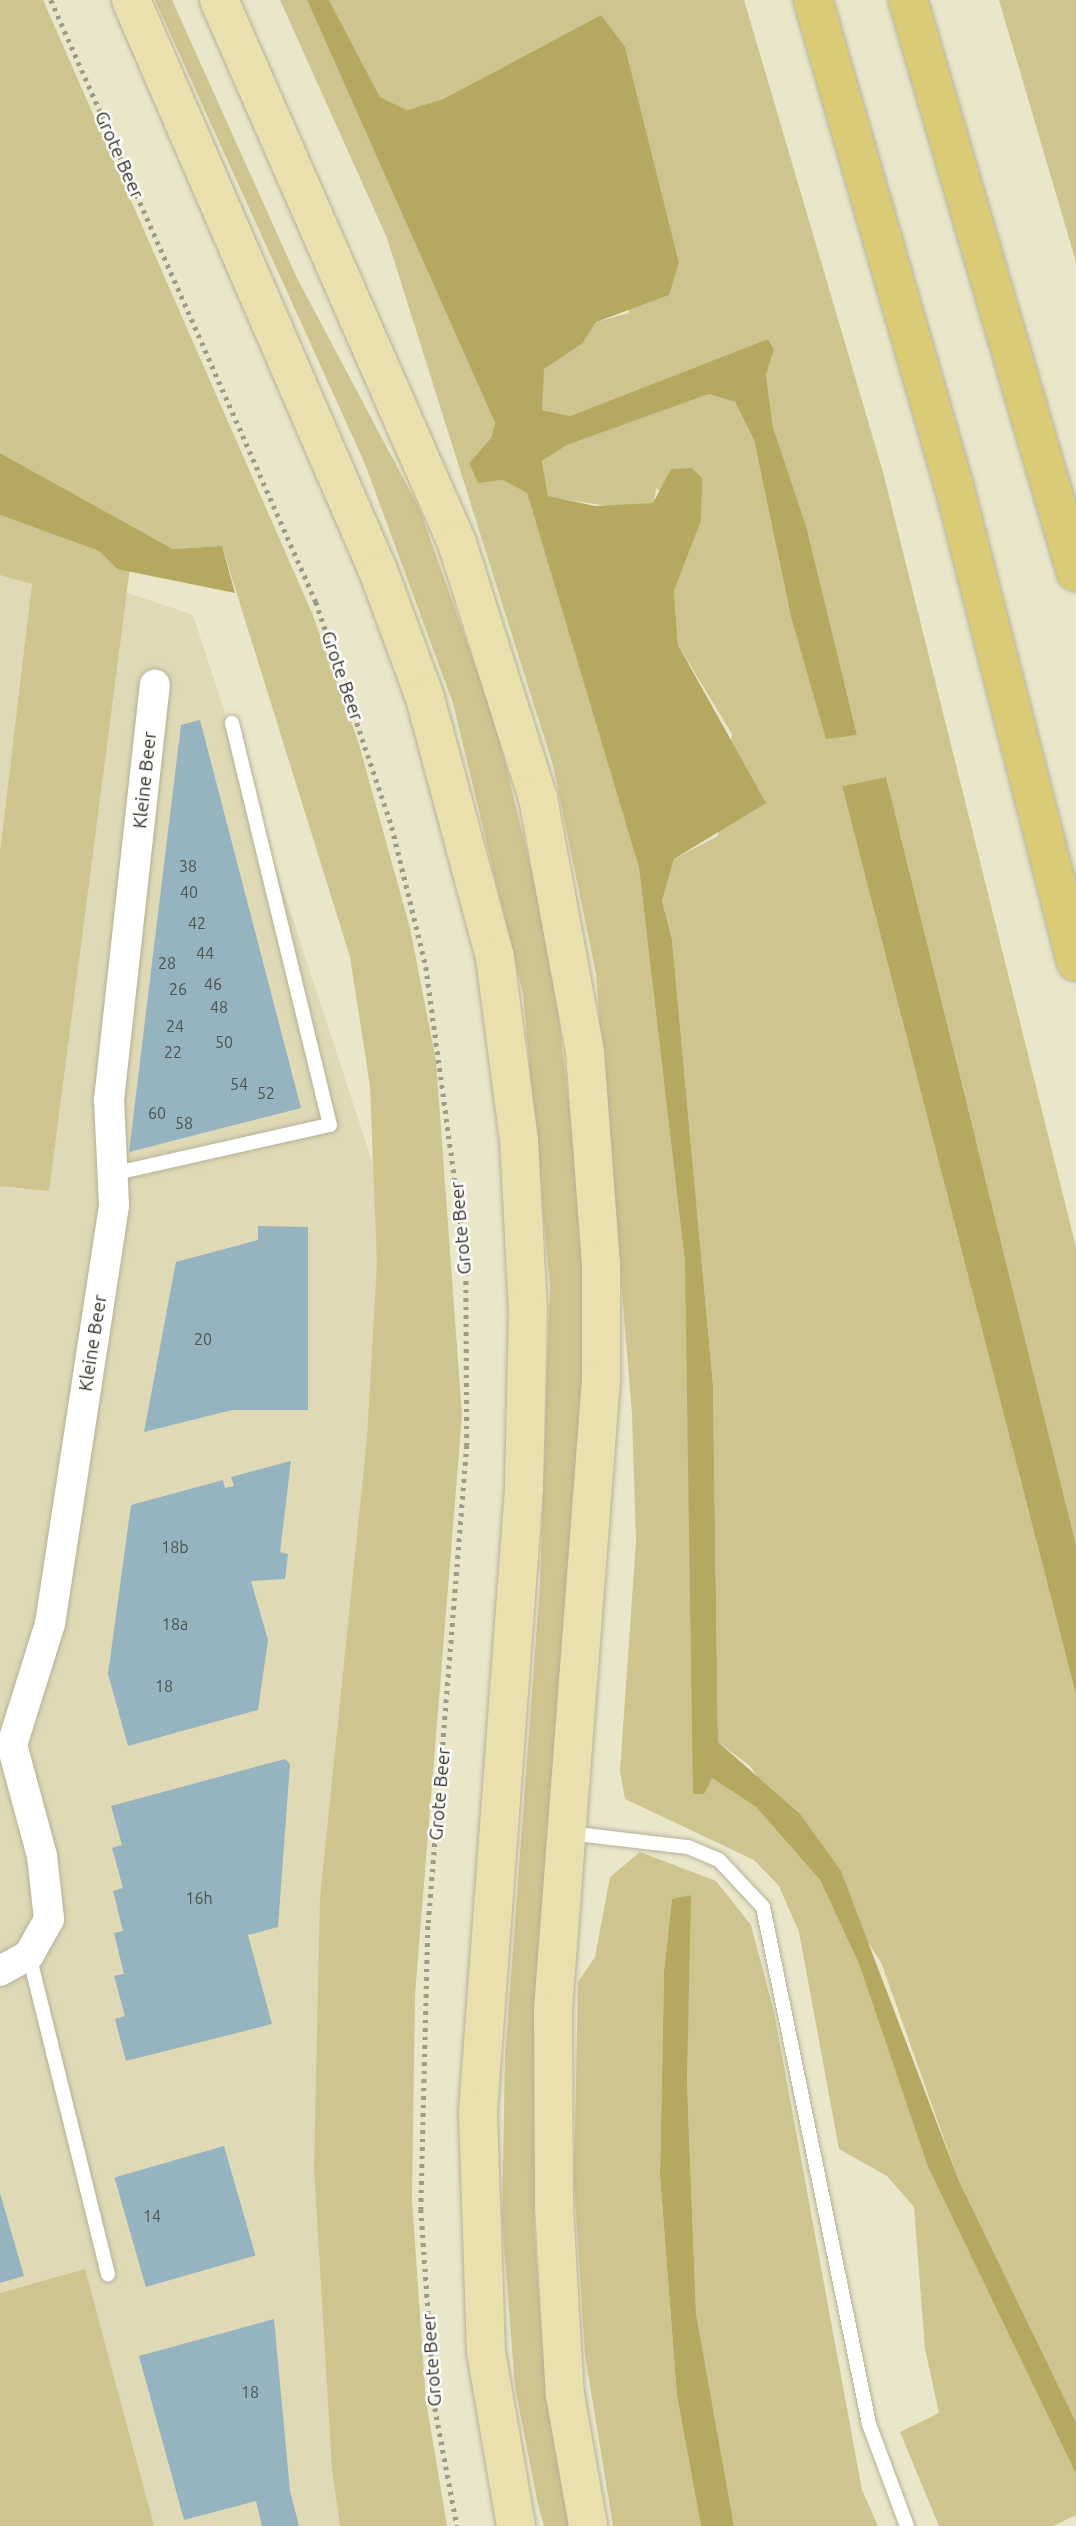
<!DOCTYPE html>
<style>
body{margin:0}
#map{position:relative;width:1076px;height:2526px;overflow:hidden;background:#eae6ca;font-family:Ubuntu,sans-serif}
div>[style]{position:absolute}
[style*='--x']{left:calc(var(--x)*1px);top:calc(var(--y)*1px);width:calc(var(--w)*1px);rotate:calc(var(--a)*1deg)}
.built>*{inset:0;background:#dfd9b6}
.green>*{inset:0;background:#cdc48f}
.water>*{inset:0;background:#b5a962}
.building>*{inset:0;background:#95b4bf;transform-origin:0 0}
.path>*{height:4.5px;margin-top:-2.25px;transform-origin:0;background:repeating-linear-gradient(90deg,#9e9b86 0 3.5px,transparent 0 8.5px)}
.roads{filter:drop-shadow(0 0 2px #b5b197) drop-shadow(0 0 2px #b5b197)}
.lane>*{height:14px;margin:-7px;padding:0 7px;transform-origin:7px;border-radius:7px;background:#fff}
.street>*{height:30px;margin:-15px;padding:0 15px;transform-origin:15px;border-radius:15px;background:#fff}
.primary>*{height:38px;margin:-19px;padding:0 19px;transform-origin:19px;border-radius:19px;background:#e9e0ad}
.highway>*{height:38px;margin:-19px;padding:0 19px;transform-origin:19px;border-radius:19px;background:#dacc77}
span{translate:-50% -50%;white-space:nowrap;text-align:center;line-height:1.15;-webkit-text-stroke:5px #fff;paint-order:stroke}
.number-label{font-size:16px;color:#4e544e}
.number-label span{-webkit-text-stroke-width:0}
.street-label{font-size:19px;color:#363429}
</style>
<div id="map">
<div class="built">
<div style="clip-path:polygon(0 549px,193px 615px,393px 1225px,400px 2526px,0 2526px)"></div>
</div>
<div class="green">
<div style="clip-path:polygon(0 0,43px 0,312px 613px,358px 741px,410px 928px,436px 1061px,462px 1415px,415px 1995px,412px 2200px,426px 2401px,447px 2526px,340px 2526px,332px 2469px,314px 2168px,320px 1898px,367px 1438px,377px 1263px,370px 1086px,350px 957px,222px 546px,173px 549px,0 453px)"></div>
<div style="clip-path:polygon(155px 0,172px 0,297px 278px,420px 510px,495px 722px,551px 949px,582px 1219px,583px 1370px,542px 1904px,534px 2223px,542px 2344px,570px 2526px,544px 2526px,538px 2505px,515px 2387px,502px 2219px,505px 2057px,540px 1584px,550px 1287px,523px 994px,453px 703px,365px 464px)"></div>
<div style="clip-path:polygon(280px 0,307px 0,495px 423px,491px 438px,469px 463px,478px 482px,502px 480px,527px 493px,639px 868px,685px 1263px,712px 1778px,756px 1807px,820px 1880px,859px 1964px,928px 2167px,1076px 2474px,1076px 2515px,1053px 2526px,939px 2526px,900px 2432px,939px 2413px,925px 2349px,914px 2207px,887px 2176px,839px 2149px,799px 1932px,779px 1886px,754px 1860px,625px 1799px,620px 1771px,636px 1541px,632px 1414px,596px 974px,553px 765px,387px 238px)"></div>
<div style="clip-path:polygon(329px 0,744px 0,883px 472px,1076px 1247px,1076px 1545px,886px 777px,842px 786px,1076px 1695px,1076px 2422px,959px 2181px,881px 1962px,750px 1766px,718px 1742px,713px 1385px,672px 939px,662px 901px,674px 859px,718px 836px,732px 734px,678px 645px,674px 591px,701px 521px,656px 488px,654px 503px,628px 509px,548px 497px,542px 461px,567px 445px,709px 394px,735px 402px,754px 440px,791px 617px,826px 738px,857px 735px,807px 529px,773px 427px,766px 375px,774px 348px,768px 339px,570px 416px,542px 410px,543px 369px,583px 343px,596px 322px,629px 313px,601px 15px,443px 99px,407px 110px,380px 97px)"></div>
<div style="clip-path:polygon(999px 0,1076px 0,1076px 262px)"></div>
<div style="clip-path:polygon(0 515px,99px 551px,117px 569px,130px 568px,49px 1191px,0 1186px,0 853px,32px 584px,0 575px)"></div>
<div style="clip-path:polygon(640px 1852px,716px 1881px,751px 1925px,774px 2012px,862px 2490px,878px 2526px,734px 2526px,696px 2313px,687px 2082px,690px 1895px,672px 1900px,664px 1971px,660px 2175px,677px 2396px,701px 2526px,613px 2526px,585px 2355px,574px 2181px,578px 1982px,595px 1957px,610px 1877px)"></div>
<div style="clip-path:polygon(85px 2269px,154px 2526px,0 2526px,0 2293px)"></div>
</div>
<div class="water">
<div style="clip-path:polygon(307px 0,329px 0,380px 97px,407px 110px,443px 99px,601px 15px,625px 47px,679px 263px,669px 295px,596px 322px,583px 343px,544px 369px,542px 410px,570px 416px,768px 339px,774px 349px,766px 375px,773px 427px,807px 529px,857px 735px,826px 739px,791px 617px,754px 440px,735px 402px,709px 394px,567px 445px,542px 461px,548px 496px,595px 506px,653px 503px,671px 469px,692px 468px,702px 478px,701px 521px,674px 591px,678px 645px,766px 803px,674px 859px,662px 901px,672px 939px,713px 1385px,718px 1742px,800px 1814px,841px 1871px,959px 2181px,1076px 2422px,1076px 2474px,928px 2167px,859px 1964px,820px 1880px,756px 1807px,712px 1778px,704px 1794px,693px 1794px,685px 1263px,639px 868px,527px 493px,502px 480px,478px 483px,469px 463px,491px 438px,495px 423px)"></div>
<div style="clip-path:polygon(0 453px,173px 549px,222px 546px,235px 593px,117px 569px,99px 551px,0 515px)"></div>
<div style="clip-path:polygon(886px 777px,1076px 1545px,1076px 1695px,842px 786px)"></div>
<div style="clip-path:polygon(691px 1895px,687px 2082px,696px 2313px,734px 2526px,701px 2526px,677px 2396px,660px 2175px,664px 1971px,672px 1899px)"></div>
</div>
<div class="building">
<div style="clip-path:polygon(200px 720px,301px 1108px,129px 1152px,181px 725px)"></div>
<div style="clip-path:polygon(258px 1226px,308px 1227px,308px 1410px,232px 1410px,144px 1432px,176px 1262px,258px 1240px)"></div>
<div style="clip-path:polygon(291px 1461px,280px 1552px,288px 1554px,285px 1579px,251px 1581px,268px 1640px,258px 1710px,128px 1746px,108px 1674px,131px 1505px,223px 1480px,225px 1488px,234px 1486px,231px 1477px)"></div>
<div style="clip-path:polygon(285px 1759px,290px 1764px,278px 1927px,248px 1935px,272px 2024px,126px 2061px,115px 2019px,125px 2016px,114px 1976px,124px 1974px,114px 1933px,123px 1931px,113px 1891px,123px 1888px,112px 1848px,122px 1845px,111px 1806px)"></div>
<div style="left:224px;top:2146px;width:114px;height:114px;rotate:74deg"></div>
<div style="clip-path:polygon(0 2193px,24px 2276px,0 2283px)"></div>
<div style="clip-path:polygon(274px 2319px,290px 2491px,299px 2526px,262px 2526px,256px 2501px,184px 2520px,139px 2356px)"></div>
</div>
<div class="path">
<div style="--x:51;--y:0;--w:658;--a:66.24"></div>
<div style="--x:316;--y:602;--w:237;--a:71.3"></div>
<div style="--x:392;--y:827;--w:144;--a:76.3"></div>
<div style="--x:426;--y:967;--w:300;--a:82.3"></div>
<div style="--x:466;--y:1264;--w:181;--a:89.7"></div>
<div style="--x:467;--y:1445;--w:483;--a:94.6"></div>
<div style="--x:428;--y:1926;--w:283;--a:91.4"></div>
<div style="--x:421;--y:2209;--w:199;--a:86"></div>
<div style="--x:435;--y:2408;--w:120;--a:79.4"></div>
</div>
<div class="roads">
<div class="lane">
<div style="--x:112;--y:1174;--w:223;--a:-12.7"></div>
<div style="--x:330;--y:1125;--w:414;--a:-103.7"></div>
<div style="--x:568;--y:1833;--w:121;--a:6.7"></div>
<div style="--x:688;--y:1847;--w:34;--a:23"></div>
<div style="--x:719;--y:1860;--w:64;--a:46.9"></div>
<div style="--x:763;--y:1907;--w:528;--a:78.41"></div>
<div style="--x:869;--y:2424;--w:109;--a:69.6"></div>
<div style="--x:29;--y:1955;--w:329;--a:76.1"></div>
</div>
<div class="street">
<div style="--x:0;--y:1971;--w:33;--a:-29"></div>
<div style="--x:29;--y:1955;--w:41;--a:-60.9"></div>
<div style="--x:49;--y:1919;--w:63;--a:-96.3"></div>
<div style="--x:42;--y:1856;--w:115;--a:-105.1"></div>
<div style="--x:12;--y:1745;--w:127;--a:-72.6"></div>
<div style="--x:50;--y:1624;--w:424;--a:-81.3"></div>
<div style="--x:114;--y:1205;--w:105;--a:-92.7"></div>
<div style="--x:109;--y:1100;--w:418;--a:-83.7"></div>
</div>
<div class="primary">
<div style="--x:131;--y:0;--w:624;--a:66.6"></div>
<div style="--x:379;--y:573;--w:133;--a:69.8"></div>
<div style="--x:425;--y:698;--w:269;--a:74.9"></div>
<div style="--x:495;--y:958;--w:184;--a:82.5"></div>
<div style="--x:519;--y:1140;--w:170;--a:87"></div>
<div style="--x:528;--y:1310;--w:178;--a:91.3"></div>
<div style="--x:524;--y:1488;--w:626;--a:94.22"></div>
<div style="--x:478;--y:2112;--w:240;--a:88.1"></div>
<div style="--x:486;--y:2352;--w:177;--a:80.2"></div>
<div style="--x:219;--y:0;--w:593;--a:66.33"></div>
<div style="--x:457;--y:543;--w:268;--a:72.4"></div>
<div style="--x:538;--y:798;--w:258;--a:79.5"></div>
<div style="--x:585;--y:1052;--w:212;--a:85.7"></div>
<div style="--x:601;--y:1263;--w:117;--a:90"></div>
<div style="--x:601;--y:1380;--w:632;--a:94.36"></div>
<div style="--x:553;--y:2010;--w:197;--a:89.7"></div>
<div style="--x:554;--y:2207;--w:188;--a:86.7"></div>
<div style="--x:565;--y:2395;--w:133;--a:80"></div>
</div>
<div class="highway">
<div style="--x:813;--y:0;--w:506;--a:73.82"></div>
<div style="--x:954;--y:486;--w:491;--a:75.6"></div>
<div style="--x:908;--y:0;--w:596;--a:73.63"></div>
</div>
</div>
<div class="number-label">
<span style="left:188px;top:866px">38</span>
<span style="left:189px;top:892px">40</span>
<span style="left:197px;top:923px">42</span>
<span style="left:205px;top:953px">44</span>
<span style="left:167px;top:963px">28</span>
<span style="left:213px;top:984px">46</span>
<span style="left:178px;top:989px">26</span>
<span style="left:219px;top:1007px">48</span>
<span style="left:175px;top:1026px">24</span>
<span style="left:224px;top:1042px">50</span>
<span style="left:173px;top:1052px">22</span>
<span style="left:239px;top:1084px">54</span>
<span style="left:266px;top:1093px">52</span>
<span style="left:157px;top:1113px">60</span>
<span style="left:184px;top:1123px">58</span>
<span style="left:203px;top:1339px">20</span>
<span style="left:175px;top:1547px">18b</span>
<span style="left:175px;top:1624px">18a</span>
<span style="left:164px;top:1686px">18</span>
<span style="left:199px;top:1898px">16h</span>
<span style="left:152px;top:2216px">14</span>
<span style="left:250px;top:2392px">18</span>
</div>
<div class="street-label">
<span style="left:119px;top:155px;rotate:66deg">Grote Beer</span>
<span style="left:342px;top:676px;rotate:71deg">Grote Beer</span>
<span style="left:145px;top:780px;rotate:-84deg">Kleine Beer</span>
<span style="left:461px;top:1228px;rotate:-95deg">Grote Beer</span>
<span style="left:93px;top:1343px;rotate:-81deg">Kleine Beer</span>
<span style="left:440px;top:1794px;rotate:-85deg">Grote Beer</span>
<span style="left:432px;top:2360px;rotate:-94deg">Grote Beer</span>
</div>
</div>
